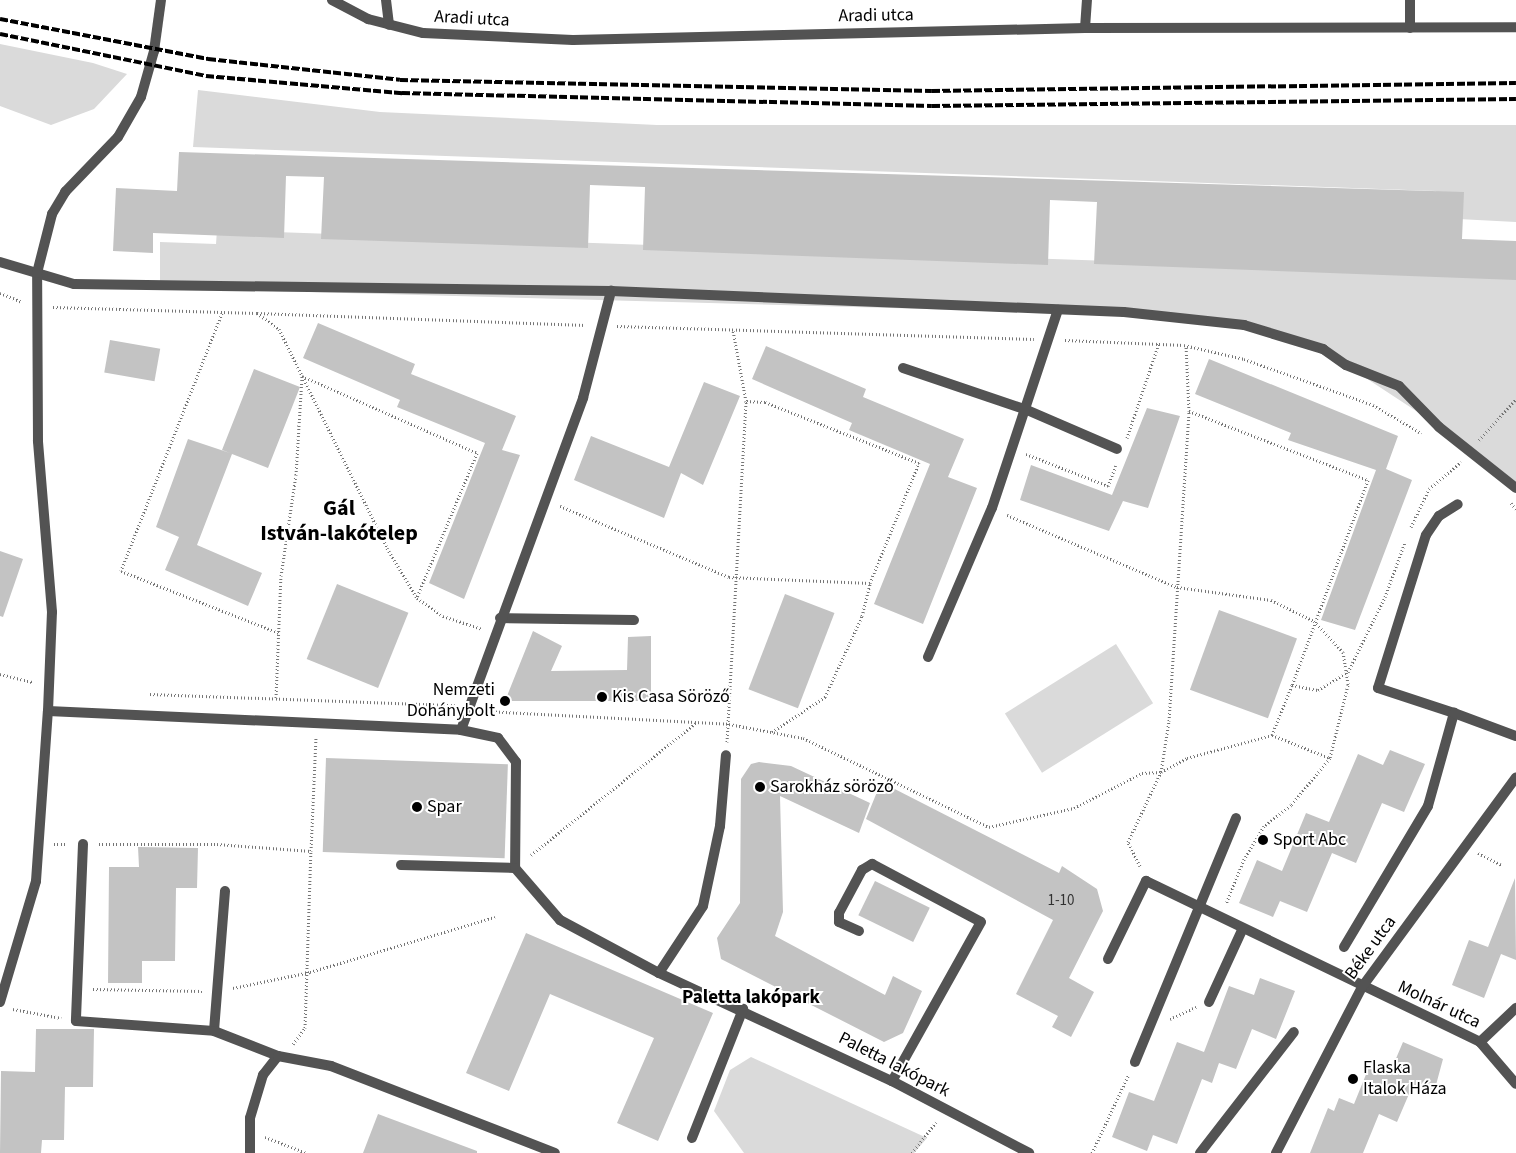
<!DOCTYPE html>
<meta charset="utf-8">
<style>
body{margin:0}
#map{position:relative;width:1516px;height:1153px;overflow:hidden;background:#fff;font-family:"Source Sans 3",sans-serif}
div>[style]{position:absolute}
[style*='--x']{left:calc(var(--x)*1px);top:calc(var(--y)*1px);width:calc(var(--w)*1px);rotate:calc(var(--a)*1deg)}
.green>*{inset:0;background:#dadada;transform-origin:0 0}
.building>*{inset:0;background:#c3c3c3;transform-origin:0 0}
.path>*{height:3px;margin-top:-1.5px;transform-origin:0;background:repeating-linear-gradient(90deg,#757575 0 1px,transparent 0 3.5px)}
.service>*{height:10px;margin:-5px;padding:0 5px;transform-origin:5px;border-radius:5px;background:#535353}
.minor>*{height:10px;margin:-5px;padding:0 5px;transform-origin:5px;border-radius:5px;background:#535353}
.rail>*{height:4px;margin-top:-2px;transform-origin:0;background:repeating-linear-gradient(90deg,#000 0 8px,transparent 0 10.5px)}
.dots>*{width:14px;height:14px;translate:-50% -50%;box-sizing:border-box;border:2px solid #fff;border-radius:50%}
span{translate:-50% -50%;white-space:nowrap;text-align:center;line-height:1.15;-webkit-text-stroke:4px #fff;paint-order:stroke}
.number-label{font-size:15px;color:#313131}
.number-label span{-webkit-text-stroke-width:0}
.street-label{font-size:18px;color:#000}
.poi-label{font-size:18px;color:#000}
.right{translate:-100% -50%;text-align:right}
.left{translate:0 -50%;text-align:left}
.neighbourhood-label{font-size:19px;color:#000;font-weight:700}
.district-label{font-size:22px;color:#000;font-weight:700}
</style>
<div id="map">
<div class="green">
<div style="clip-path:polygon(0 44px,93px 63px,127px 74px,94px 109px,51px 125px,0 106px)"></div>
<div style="clip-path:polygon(198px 90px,380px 112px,657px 125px,1516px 125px,1516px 222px,1439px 218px,1436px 191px,193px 147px)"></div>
<div style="clip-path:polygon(217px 230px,1516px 275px,1516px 488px,1439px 426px,1346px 365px,1291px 338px,1186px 316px,160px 288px,160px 242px,216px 244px)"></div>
<div style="left:1116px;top:644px;width:70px;height:131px;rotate:58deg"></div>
<div style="clip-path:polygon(751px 1057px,927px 1138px,914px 1153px,744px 1153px,714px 1111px,730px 1070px)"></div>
</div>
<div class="building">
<div style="clip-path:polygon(179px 152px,1464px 192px,1462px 239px,1516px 241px,1516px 280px,1094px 264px,1097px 202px,1050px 200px,1048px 265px,643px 250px,645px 187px,590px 185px,588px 248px,321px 239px,324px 177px,286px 176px,284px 238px,153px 233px,153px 253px,113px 251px,116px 188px,177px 191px)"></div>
<div style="clip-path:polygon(318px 323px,415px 364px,411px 374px,516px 416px,502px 450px,520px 455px,464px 599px,429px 583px,485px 443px,397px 407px,400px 400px,303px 358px)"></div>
<div style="left:110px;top:340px;width:51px;height:33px;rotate:10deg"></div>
<div style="clip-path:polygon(766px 346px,866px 389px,863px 397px,964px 439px,948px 477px,977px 488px,923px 624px,874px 604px,930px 464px,849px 430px,852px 423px,752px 379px)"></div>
<div style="clip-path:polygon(1209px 359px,1398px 436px,1386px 469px,1412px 480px,1355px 630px,1321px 620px,1376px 470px,1288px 440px,1291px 433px,1195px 394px)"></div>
<div style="clip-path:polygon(254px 369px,300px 387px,268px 468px,232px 454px,197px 545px,262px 573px,248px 606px,165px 570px,179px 537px,156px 527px,188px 439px,230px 453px,222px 450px)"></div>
<div style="clip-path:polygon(704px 382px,740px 396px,703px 485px,681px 473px,664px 518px,574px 480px,591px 436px,669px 467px)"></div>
<div style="clip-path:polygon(1147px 408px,1180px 416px,1148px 508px,1123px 501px,1109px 531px,1020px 500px,1031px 465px,1112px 495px)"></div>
<div style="clip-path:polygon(0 551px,23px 559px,3px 617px,0 616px)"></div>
<div style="left:337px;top:584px;width:77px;height:81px;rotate:22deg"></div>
<div style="left:785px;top:594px;width:53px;height:102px;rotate:21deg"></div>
<div style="left:1219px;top:610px;width:83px;height:85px;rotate:20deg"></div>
<div style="clip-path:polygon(533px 631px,562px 646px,551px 671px,627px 670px,628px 637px,651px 636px,651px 701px,505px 701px)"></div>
<div style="clip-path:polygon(1390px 750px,1425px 764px,1404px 812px,1382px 803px,1356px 863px,1332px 853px,1307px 912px,1280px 901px,1273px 917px,1239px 903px,1257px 860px,1282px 871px,1306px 813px,1329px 822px,1358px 754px,1383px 765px)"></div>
<div style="left:326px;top:758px;width:182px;height:94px;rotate:2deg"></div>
<div style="clip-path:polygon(759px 762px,791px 766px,870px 803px,859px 833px,780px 796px,783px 912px,775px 936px,885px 995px,893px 976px,922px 991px,903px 1033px,884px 1042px,721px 959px,717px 938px,740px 903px,741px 779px,751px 764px)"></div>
<div style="clip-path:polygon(881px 782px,1059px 873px,1062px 866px,1097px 889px,1103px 911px,1069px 978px,1094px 992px,1071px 1037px,1052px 1027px,1058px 1016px,1016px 994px,1053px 920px,866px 819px)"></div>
<div style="clip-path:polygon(138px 847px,198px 848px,197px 888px,176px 888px,175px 961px,142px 961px,142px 983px,108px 983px,109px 867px,139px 867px)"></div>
<div style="clip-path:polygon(1515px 878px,1516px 960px,1501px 954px,1484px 998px,1452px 985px,1469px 940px,1488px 947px)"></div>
<div style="left:875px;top:881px;width:61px;height:38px;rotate:26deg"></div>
<div style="clip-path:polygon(526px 933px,713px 1013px,658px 1141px,617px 1123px,654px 1038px,550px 994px,509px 1091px,466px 1073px)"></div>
<div style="clip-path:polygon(1260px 978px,1295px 991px,1276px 1039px,1252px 1029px,1236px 1069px,1219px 1063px,1212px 1083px,1202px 1079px,1177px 1144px,1153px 1135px,1147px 1151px,1112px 1137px,1129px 1092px,1154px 1101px,1177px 1042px,1204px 1052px,1229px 986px,1254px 995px)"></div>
<div style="clip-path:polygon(36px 1029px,94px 1029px,93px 1087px,65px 1087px,64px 1140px,42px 1140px,41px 1153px,0 1153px,1px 1071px,35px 1072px)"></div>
<div style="clip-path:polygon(1403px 1042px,1443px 1059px,1433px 1096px,1412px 1087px,1397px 1122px,1379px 1114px,1363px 1153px,1310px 1153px,1328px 1108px,1334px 1111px,1339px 1098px,1354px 1104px,1369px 1067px,1389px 1075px)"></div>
<div style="clip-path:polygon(378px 1114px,477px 1151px,477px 1153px,363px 1153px)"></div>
</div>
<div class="path">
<div style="--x:0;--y:293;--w:24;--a:22"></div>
<div style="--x:53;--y:307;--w:204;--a:1.7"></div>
<div style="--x:257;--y:313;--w:27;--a:36"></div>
<div style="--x:279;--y:329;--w:244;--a:63.7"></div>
<div style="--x:387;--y:548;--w:58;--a:59"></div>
<div style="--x:417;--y:598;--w:32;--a:35"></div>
<div style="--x:443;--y:616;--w:41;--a:18.4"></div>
<div style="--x:222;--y:313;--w:277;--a:111.4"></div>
<div style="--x:121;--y:571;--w:170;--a:21.4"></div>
<div style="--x:257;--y:313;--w:329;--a:2.1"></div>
<div style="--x:617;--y:326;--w:417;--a:1.8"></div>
<div style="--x:1065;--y:340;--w:119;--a:2.4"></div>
<div style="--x:1184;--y:345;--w:62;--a:13.1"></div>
<div style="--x:1244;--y:359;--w:137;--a:19.6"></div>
<div style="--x:1373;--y:405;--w:56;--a:30.3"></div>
<div style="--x:1189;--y:411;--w:192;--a:21.1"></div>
<div style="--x:1368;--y:480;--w:219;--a:110.3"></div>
<div style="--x:1127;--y:438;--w:100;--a:-71.4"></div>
<div style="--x:1479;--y:440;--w:55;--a:-47.9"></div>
<div style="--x:1026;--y:454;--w:88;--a:21.3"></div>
<div style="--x:1108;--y:486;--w:22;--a:-69"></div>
<div style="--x:1511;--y:503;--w:8;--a:50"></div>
<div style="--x:560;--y:506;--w:183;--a:22.8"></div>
<div style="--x:729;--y:577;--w:141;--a:2.4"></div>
<div style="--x:870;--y:583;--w:130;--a:-67.8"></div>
<div style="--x:919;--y:463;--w:166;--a:-158.4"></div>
<div style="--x:765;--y:402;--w:19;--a:-177"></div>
<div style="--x:746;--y:401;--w:72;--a:-100.4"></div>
<div style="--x:1007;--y:515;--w:185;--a:23"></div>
<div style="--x:1177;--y:587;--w:95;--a:7.9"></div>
<div style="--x:1271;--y:600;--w:48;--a:26"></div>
<div style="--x:1314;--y:621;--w:42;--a:46.9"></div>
<div style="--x:1343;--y:652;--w:33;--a:81"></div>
<div style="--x:1348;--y:685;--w:75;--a:103.9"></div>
<div style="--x:1330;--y:758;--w:61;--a:129.7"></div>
<div style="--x:1291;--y:805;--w:34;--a:142"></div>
<div style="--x:1264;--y:826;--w:39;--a:121"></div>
<div style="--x:1244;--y:859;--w:48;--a:111.8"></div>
<div style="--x:1411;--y:527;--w:42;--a:-64.7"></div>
<div style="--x:1429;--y:489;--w:42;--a:-40.2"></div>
<div style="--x:0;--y:674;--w:34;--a:14"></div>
<div style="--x:150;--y:694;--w:305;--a:2.1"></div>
<div style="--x:276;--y:698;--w:122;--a:-87.7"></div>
<div style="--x:281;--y:576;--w:102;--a:-81.6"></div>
<div style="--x:296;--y:475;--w:99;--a:-86.5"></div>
<div style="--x:302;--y:376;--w:191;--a:23.7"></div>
<div style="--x:477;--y:453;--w:156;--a:112.6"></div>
<div style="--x:485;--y:711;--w:244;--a:3"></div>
<div style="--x:729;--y:724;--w:75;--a:10.7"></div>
<div style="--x:803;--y:738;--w:206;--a:25.6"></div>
<div style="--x:989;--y:827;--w:87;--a:-12.6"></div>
<div style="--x:1074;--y:808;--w:76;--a:-27.2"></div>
<div style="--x:1142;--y:773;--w:19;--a:-3"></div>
<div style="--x:1161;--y:772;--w:30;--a:-28"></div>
<div style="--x:1187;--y:758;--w:88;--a:-15.1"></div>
<div style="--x:1272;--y:735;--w:54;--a:-68.2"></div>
<div style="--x:1292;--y:685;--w:26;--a:11"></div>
<div style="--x:1318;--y:690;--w:35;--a:-31"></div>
<div style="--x:1348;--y:672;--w:84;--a:-63.7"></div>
<div style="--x:1385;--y:597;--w:59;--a:-70"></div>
<div style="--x:772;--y:732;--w:64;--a:-33.4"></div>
<div style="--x:825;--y:697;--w:89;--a:-65.4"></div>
<div style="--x:862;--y:616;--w:34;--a:-76"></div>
<div style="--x:1272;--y:735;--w:62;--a:21.6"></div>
<div style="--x:727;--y:742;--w:342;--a:-86.8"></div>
<div style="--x:54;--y:844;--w:14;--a:0"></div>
<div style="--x:99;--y:844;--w:118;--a:0"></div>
<div style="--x:217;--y:844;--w:94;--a:4.3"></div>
<div style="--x:311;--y:851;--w:113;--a:-87.5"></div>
<div style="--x:1478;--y:853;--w:27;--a:27"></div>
<div style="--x:531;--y:855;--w:211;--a:-38.7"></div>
<div style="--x:1140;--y:866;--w:27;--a:-117"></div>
<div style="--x:1128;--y:842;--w:77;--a:-64.8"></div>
<div style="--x:1161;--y:772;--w:52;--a:-81.1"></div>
<div style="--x:1169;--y:721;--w:311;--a:-86.3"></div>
<div style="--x:1189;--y:411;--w:65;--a:-92.6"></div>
<div style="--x:233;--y:988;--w:79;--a:-11.7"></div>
<div style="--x:310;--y:972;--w:193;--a:-16.6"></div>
<div style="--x:93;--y:989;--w:109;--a:1.1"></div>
<div style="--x:13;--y:1009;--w:49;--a:10.6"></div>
<div style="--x:1170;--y:1019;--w:29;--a:-25"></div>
<div style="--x:293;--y:1044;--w:20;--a:-53"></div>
<div style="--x:305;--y:1028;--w:177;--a:-88.1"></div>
<div style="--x:265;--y:1137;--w:45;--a:20.9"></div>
<div style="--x:912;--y:1153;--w:39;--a:-52"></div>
<div style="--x:1092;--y:1153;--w:87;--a:-64.9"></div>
</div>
<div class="service">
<div style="--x:500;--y:618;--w:134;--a:0.9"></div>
<div style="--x:401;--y:865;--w:114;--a:1.5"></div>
<div style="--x:859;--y:931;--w:22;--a:-156"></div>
<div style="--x:839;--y:922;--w:9;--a:-90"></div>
<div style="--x:839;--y:913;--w:49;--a:-61.9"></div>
<div style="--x:862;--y:870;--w:12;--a:-31"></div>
<div style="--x:872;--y:864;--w:123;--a:28"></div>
<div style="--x:981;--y:922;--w:182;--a:119.2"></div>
<div style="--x:1108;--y:959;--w:87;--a:-64"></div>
<div style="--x:1209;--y:1002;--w:81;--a:-65.3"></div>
<div style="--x:1135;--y:1062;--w:264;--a:-67.5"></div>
</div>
<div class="minor">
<div style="--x:332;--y:0;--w:41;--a:27.8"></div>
<div style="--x:368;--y:19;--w:57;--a:14.3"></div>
<div style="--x:423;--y:33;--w:150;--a:2.7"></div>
<div style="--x:573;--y:40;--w:512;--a:-1.34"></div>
<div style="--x:1085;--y:28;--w:431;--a:-0.1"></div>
<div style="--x:386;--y:0;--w:25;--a:83"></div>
<div style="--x:1085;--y:28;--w:28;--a:-86"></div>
<div style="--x:1410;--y:28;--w:28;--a:-90"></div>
<div style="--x:0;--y:262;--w:77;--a:16.6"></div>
<div style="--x:74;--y:284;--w:537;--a:0.75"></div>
<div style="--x:611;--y:291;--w:513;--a:2.34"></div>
<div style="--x:1124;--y:312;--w:121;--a:6.2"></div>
<div style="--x:1244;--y:325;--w:83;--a:16.9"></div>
<div style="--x:1323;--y:349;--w:28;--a:35"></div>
<div style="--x:1346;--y:365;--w:57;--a:21.6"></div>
<div style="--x:1399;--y:386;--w:57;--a:45.7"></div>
<div style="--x:1439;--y:427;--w:98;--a:38.4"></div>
<div style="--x:903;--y:368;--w:131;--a:18.7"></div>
<div style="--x:1027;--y:410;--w:98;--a:23.4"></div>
<div style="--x:928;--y:657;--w:162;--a:-66.8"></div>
<div style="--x:992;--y:508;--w:209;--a:-71.6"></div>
<div style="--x:48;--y:711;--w:413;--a:2.6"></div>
<div style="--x:461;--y:730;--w:38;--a:12"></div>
<div style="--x:498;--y:738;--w:30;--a:53"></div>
<div style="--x:516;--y:762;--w:106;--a:90.5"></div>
<div style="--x:515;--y:868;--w:69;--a:49.1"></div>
<div style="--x:560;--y:920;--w:112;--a:28.2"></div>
<div style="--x:659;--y:973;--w:257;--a:24.9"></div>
<div style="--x:892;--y:1081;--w:155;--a:27.7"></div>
<div style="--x:1454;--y:713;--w:80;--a:-161.8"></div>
<div style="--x:1378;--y:688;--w:160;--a:-72.6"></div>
<div style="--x:1426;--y:535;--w:23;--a:-56"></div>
<div style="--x:1439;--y:516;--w:22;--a:-32"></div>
<div style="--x:461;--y:730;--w:354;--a:-69.8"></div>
<div style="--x:583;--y:398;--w:111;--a:-75.3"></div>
<div style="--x:83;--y:844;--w:177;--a:92.3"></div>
<div style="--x:76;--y:1021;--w:138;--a:4.1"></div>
<div style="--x:1146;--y:881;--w:371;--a:25.7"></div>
<div style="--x:1480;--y:1042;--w:55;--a:49.4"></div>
<div style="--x:225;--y:891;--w:140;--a:94.5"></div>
<div style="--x:214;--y:1031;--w:69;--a:21.3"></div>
<div style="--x:1344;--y:947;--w:164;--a:-59.2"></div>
<div style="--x:1428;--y:806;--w:97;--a:-74.4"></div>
<div style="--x:1454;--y:713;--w:66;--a:20.4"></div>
<div style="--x:659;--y:973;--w:80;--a:-56.7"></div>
<div style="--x:703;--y:906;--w:82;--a:-78"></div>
<div style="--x:720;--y:826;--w:71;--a:-85.2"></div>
<div style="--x:0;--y:1002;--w:126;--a:-73.4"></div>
<div style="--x:36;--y:881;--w:170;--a:-86"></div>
<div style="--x:48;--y:711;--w:99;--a:-87.7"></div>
<div style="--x:52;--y:612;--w:172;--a:-94.7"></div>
<div style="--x:38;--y:441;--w:168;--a:-90.3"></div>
<div style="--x:37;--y:273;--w:61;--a:-75.7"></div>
<div style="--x:52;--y:214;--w:26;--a:-59"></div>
<div style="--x:65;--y:192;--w:76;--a:-46.1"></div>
<div style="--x:118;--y:137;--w:46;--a:-60.1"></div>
<div style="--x:141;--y:97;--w:48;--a:-74.2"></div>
<div style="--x:154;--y:51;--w:51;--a:-82.2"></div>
<div style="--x:1480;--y:1042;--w:50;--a:-43.4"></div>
<div style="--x:692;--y:1138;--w:139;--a:-68.4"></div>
<div style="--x:250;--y:1153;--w:35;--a:-90"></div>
<div style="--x:250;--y:1118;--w:45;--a:-73.2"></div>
<div style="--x:263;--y:1075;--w:24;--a:-52"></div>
<div style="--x:278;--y:1056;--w:54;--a:10.7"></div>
<div style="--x:331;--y:1066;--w:240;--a:21.2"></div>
<div style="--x:1200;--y:1153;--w:153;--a:-52.2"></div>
<div style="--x:1276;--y:1153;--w:187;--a:-62.6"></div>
<div style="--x:1362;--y:987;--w:260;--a:-53.7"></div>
</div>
<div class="rail">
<div style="--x:0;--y:19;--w:212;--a:10.9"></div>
<div style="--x:208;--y:59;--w:193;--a:6.2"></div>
<div style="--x:400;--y:80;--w:532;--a:1.18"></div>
<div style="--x:932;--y:91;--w:584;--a:-0.78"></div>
<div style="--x:0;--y:34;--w:210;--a:11.5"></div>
<div style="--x:206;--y:76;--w:197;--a:5"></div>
<div style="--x:402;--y:93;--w:530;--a:1.41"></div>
<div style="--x:932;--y:106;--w:584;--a:-0.69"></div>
</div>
<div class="dots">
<div style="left:602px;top:697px;background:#000"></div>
<div style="left:505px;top:701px;background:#000"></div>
<div style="left:760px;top:787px;background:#000"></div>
<div style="left:417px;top:807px;background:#000"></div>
<div style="left:1263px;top:840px;background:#000"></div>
<div style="left:1353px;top:1079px;background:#000"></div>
</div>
<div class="number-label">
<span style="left:1061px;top:901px">1-10</span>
</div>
<div class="street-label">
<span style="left:876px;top:16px;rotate:-1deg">Aradi utca</span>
<span style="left:472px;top:19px;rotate:3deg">Aradi utca</span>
<span style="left:1371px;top:948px;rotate:-54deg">Béke utca</span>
<span style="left:1439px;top:1005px;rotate:25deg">Molnár utca</span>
<span style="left:894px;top:1065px;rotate:27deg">Paletta lakópark</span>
</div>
<div class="poi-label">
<span class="right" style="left:495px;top:701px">Nemzeti<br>Dohánybolt</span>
<span class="left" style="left:612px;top:697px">Kis Casa Söröző</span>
<span class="left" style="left:770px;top:787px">Sarokház söröző</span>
<span class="left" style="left:427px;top:807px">Spar</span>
<span class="left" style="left:1273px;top:840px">Sport Abc</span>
<span class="left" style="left:1363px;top:1079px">Flaska<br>Italok Háza</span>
</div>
<div class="neighbourhood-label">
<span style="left:751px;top:998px">Paletta lakópark</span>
</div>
<div class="district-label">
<span style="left:339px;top:521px">Gál<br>István-lakótelep</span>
</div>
</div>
